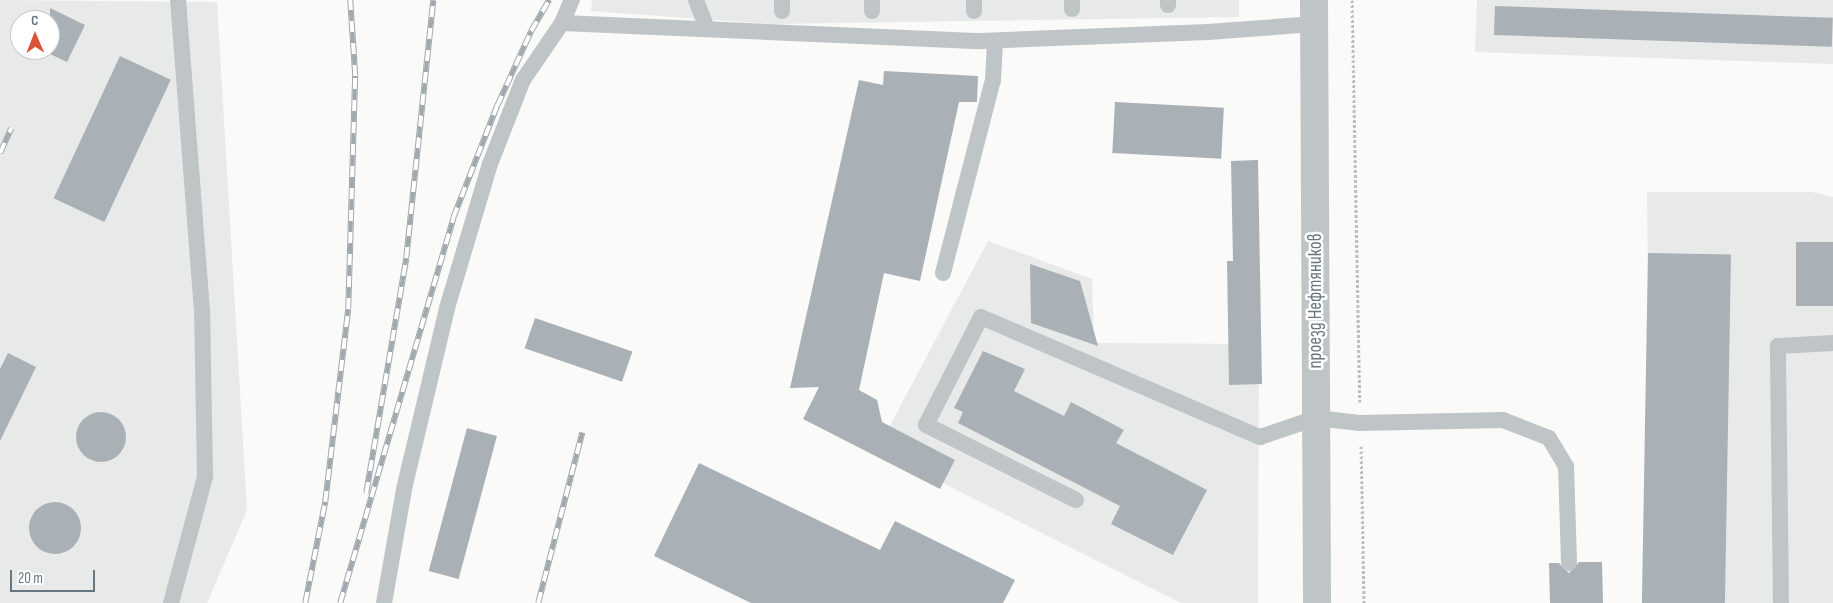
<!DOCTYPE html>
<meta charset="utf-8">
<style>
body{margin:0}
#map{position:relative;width:1833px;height:603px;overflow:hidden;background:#fafaf8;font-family:"Sofia Sans Condensed",sans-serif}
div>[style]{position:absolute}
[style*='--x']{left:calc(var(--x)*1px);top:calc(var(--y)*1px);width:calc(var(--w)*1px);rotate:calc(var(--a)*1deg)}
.built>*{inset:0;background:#e8e9e9}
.building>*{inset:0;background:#a9b1b7;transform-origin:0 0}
.round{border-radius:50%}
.path>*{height:3px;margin-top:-1.5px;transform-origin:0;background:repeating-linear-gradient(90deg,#babec0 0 2.5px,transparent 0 5px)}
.lane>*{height:16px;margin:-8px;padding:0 8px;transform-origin:8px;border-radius:8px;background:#bfc4c7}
.street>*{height:28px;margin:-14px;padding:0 14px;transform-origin:14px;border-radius:14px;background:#bfc4c7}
.rail>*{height:5.5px;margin-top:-2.75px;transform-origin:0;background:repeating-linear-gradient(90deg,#fff 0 11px,#a1a9ae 0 22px);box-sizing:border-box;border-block:1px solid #a1a9ae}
span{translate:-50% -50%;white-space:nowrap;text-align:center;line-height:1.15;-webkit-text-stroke:5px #fff;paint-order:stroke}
.street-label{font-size:19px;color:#667781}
.north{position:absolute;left:10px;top:10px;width:50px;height:50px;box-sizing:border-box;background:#fff;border:1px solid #c2c9cd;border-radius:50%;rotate:359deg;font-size:14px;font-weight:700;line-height:20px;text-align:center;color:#667781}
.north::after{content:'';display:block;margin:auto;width:18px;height:22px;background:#d95239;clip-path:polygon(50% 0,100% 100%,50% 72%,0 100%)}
.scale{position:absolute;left:10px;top:570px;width:85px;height:22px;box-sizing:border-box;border:2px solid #667781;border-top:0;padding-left:6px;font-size:15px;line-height:18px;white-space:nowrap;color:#667781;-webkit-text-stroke:4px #fff;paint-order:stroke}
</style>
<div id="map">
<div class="built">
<div style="clip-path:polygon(evenodd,0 0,217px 2px,247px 510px,207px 603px,0 603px,0 0,20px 20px,50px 20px,50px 50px,20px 50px,20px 20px)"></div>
<div style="clip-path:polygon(592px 0,1239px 0,1239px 17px,772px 24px,591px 11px)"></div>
<div style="clip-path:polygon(1477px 0,1833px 0,1833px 64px,1475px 52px)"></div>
<div style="clip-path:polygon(1647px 192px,1812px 192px,1833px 197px,1833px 603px,1652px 603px)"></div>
<div style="clip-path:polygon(988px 241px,1092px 279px,1094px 343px,1259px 344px,1258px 603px,1181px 603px,877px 450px)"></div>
</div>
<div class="building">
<div style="left:1495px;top:6px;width:338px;height:29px;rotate:2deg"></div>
<div style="clip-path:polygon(50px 8px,85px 25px,67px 62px,50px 54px)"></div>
<div style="left:120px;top:56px;width:56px;height:157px;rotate:25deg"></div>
<div style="clip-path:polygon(884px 71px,978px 76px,977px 102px,959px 102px,920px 281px,884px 273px,859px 390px,877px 400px,882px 422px,955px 460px,940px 489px,803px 419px,819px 387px,790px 388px,859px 80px,883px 85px)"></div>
<div style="left:1115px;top:102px;width:109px;height:51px;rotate:3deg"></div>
<div style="clip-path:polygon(1258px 160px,1262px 384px,1229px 385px,1227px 261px,1233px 261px,1231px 161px)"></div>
<div style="left:1796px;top:242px;width:37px;height:64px"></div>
<div style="left:1648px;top:253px;width:83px;height:350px;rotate:1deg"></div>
<div style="clip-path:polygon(1030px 264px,1080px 281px,1098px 346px,1031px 323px)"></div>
<div style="left:535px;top:318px;width:103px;height:32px;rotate:19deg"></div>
<div style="clip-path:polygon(983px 351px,1025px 369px,1014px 391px,1064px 416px,1071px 402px,1124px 430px,1116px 443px,1207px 490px,1173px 555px,1111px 524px,1120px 506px,958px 423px,963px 412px,954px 408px)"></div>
<div style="clip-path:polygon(8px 353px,36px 367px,0 441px,0 369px)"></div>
<div class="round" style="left:76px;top:412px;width:50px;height:50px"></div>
<div style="left:467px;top:428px;width:31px;height:148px;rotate:15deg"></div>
<div style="clip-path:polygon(699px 463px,880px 550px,895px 521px,1015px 580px,1003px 603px,751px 603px,654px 556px)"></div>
<div class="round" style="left:29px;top:502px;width:52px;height:52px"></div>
<div style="clip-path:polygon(1579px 562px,1602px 562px,1603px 603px,1550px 603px,1549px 563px,1559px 563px,1569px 573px)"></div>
</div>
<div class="path">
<div style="--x:1352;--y:0;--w:402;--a:88.9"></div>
<div style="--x:1361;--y:446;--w:157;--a:88.9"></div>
</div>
<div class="lane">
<div style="--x:696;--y:0;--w:31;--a:69"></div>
<div style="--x:782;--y:0;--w:11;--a:90"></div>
<div style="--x:1168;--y:5;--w:5;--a:-90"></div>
<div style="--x:1072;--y:9;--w:9;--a:-90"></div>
<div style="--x:872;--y:11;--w:11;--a:-90"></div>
<div style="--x:974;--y:11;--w:11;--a:-90"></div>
<div style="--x:562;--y:23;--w:25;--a:-67"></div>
<div style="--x:943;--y:273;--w:199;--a:-75.5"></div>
<div style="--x:993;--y:80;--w:39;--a:-87"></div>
<div style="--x:1076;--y:500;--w:168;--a:-153.4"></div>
<div style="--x:926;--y:425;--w:121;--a:-63"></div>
<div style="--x:981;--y:317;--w:304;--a:23.3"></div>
<div style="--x:1260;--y:437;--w:59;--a:-18.7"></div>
<div style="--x:1316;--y:418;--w:44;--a:6.5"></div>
<div style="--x:1360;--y:423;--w:143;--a:-1.2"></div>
<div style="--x:1503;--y:420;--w:49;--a:21.4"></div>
<div style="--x:1549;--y:438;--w:33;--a:59"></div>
<div style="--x:1566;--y:466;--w:97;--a:88.2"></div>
<div style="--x:171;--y:603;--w:131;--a:-74.9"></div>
<div style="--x:205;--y:477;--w:166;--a:-91"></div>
<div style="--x:202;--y:311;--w:312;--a:-94.4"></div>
<div style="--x:384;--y:603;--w:116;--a:-80"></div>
<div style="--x:404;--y:489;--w:186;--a:-76.6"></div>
<div style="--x:447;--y:308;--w:150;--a:-73.4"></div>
<div style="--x:490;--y:164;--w:90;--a:-68.6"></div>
<div style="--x:523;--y:80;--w:69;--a:-55.6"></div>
<div style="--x:562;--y:23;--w:419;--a:2.5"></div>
<div style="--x:981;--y:41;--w:227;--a:-2.3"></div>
<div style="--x:1208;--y:32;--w:106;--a:-4.3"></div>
<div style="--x:1781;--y:603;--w:257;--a:-90.7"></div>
<div style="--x:1778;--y:346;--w:55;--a:-3.1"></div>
</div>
<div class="street">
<div style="--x:1314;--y:0;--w:603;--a:89.71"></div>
</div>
<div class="rail">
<div style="--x:0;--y:153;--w:27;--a:-66"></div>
<div style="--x:366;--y:493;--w:238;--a:-80.3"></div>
<div style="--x:406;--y:258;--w:259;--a:-84"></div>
<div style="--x:305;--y:603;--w:103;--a:-78.8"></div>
<div style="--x:325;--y:502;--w:194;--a:-83.2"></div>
<div style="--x:348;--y:309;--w:233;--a:-88.3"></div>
<div style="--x:355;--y:76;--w:76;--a:-93.8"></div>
<div style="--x:340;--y:603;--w:401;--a:-73.6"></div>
<div style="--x:453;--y:218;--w:120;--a:-68.6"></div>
<div style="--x:497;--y:106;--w:82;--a:-65.6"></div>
<div style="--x:531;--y:31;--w:36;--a:-60"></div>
<div style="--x:538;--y:603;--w:176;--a:-75.5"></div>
</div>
<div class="street-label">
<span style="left:1316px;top:301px;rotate:-90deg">проезд Нефтяников</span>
</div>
<div class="north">С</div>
<div class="scale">20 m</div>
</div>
